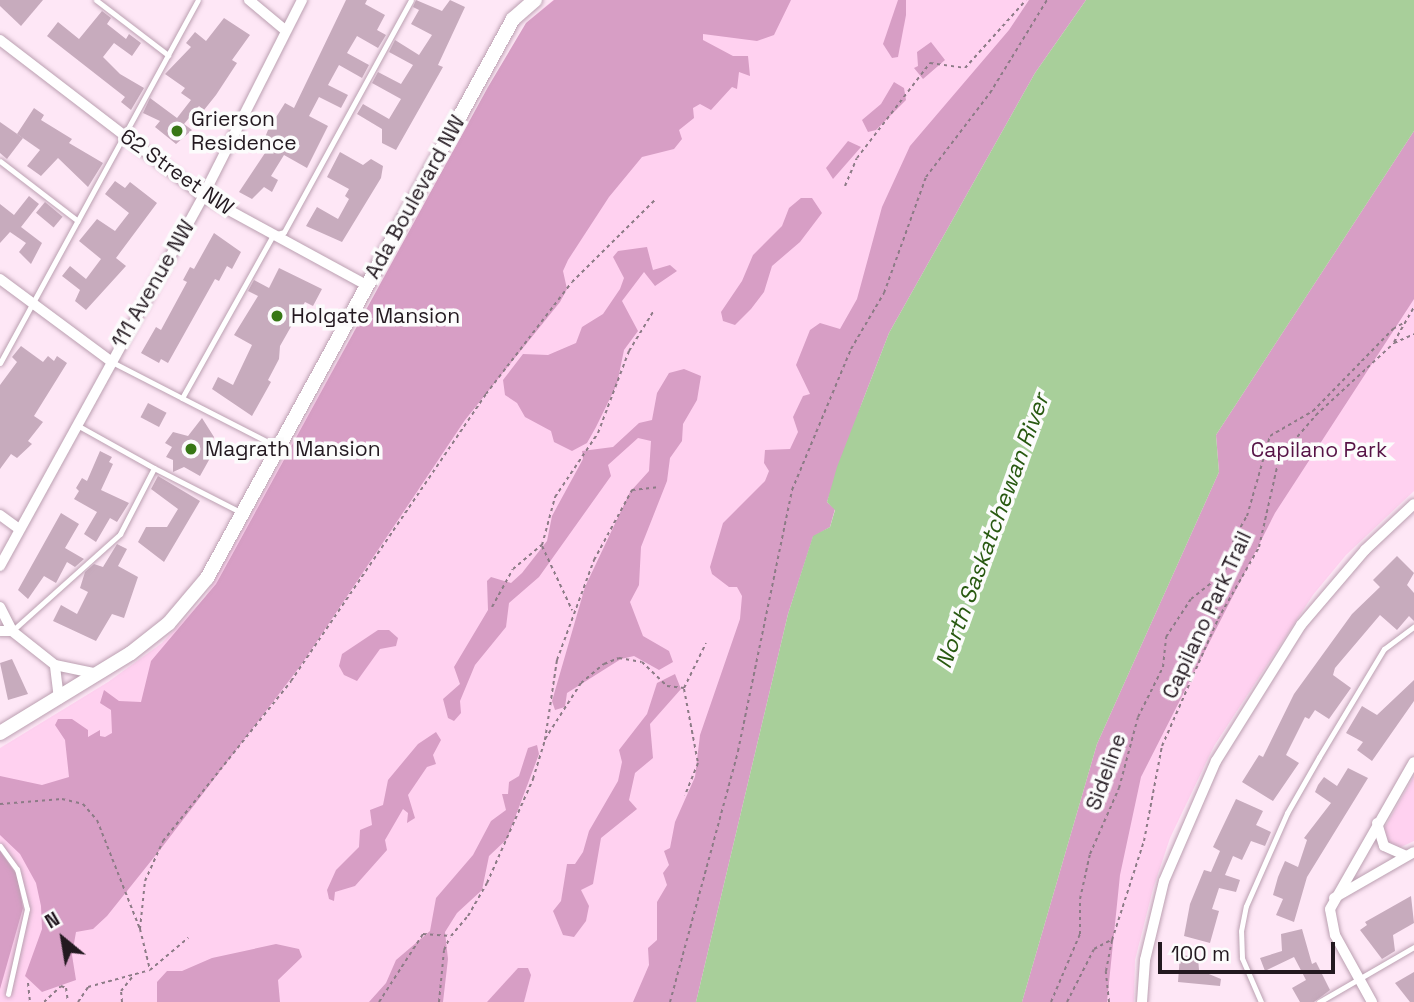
<!DOCTYPE html>
<style>
body{margin:0}
#map{position:relative;width:1414px;height:1002px;overflow:hidden;background:#fee7f6;font-family:"Space Grotesk",sans-serif}
div>[style]{position:absolute}
[style*='--x']{left:calc(var(--x)*1px);top:calc(var(--y)*1px);width:calc(var(--w)*1px);rotate:calc(var(--a)*1deg)}
.green>*{inset:0;background:#ffd1f0}
.forest>*{inset:0;background:#d79ec5}
.water>*{inset:0;background:#a8cf9a}
.building>*{inset:0;background:#c7abbd;transform-origin:0 0}
.path>*{height:2px;margin-top:-1px;transform-origin:0;background:repeating-linear-gradient(90deg,#8c7b86 0 3.5px,transparent 0 7px)}
.roads{filter:drop-shadow(0 0 2px #bba0b1) drop-shadow(0 0 2px #bba0b1)}
.lane>*{height:5px;margin:-2.5px;padding:0 2.5px;transform-origin:2.5px;border-radius:2.5px;background:#fff}
.street>*{height:10px;margin:-5px;padding:0 5px;transform-origin:5px;border-radius:5px;background:#fff}
.secondary>*{height:14px;margin:-7px;padding:0 7px;transform-origin:7px;border-radius:7px;background:#fff}
.dots>*{width:19px;height:19px;translate:-50% -50%;box-sizing:border-box;border:4px solid #fcfcfc;border-radius:50%}
span{translate:-50% -50%;white-space:nowrap;text-align:center;line-height:1.15;-webkit-text-stroke:7px #fcfcfc;paint-order:stroke}
.poi-label{font-size:21px;color:#231920}
.left{translate:0 -50%;text-align:left}
.street-label{font-size:21px;color:#231920}
.park-label{font-size:21px;color:#561346}
.water-label{font-size:23px;color:#285910;font-style:italic}
.north{position:absolute;left:28px;top:904px;width:70px;height:70px;-webkit-text-stroke:5px #fcfcfc;paint-order:stroke;rotate:330deg;font-size:19px;font-weight:700;line-height:28px;text-align:center;color:#231920}
.north::after{content:'';display:block;margin:auto;width:24px;height:32px;background:#231920;clip-path:polygon(50% 0,100% 100%,50% 72%,0 100%)}
.scale{position:absolute;left:1158px;top:942px;width:177px;height:32px;box-sizing:border-box;border:4px solid #231920;border-top:0;padding-left:9px;font-size:21px;line-height:24px;white-space:nowrap;color:#231920;-webkit-text-stroke:5px #fcfcfc;paint-order:stroke}
</style>
<div id="map">
<div class="green">
<div style="clip-path:polygon(553px 0,1085px 0,1035px 73px,889px 333px,837px 467px,788px 614px,696px 1002px,0 1002px,0 748px,108px 682px,162px 643px,205px 597px,527px 22px)"></div>
<div style="clip-path:polygon(1414px 131px,1414px 491px,1346px 555px,1313px 595px,1214px 746px,1170px 838px,1153px 889px,1135px 960px,1134px 1002px,1022px 1002px,1097px 744px,1219px 472px,1216px 435px)"></div>
<div style="clip-path:polygon(1414px 776px,1414px 841px,1399px 848px,1388px 842px,1384px 829px)"></div>
</div>
<div class="forest">
<div style="clip-path:polygon(554px 0,791px 0,774px 35px,757px 41px,703px 34px,703px 40px,733px 56px,748px 56px,750px 76px,739px 72px,737px 89px,732px 87px,711px 110px,700px 104px,693px 108px,694px 118px,679px 130px,682px 139px,674px 149px,642px 157px,609px 197px,568px 260px,563px 271px,567px 289px,560px 302px,465px 420px,301px 665px,163px 846px,107px 916px,93px 929px,76px 932px,72px 955px,76px 980px,42px 992px,25px 976px,42px 929px,41px 906px,36px 883px,20px 854px,0 835px,0 776px,42px 785px,69px 777px,65px 740px,55px 725px,58px 719px,72px 719px,88px 730px,88px 737px,100px 730px,100px 736px,105px 737px,112px 733px,111px 710px,100px 703px,104px 690px,119px 701px,141px 702px,151px 661px,216px 584px,488px 87px,526px 23px)"></div>
<div style="clip-path:polygon(898px 0,906px 0,906px 15px,898px 57px,892px 58px,883px 44px)"></div>
<div style="clip-path:polygon(1029px 0,1086px 0,1035px 73px,889px 333px,863px 400px,827px 502px,835px 509px,830px 527px,813px 537px,788px 614px,696px 1002px,633px 1002px,649px 965px,648px 948px,657px 940px,657px 902px,667px 885px,663px 873px,669px 865px,664px 851px,670px 848px,675px 822px,695px 777px,700px 735px,740px 619px,742px 596px,737px 587px,729px 587px,712px 574px,710px 567px,723px 523px,765px 481px,769px 471px,764px 463px,765px 450px,790px 449px,798px 432px,793px 417px,803px 396px,810px 394px,796px 365px,810px 330px,820px 323px,840px 329px,857px 299px,882px 207px,910px 146px,1009px 30px)"></div>
<div style="clip-path:polygon(931px 42px,945px 60px,923px 79px,914px 68px,918px 66px,917px 52px)"></div>
<div style="clip-path:polygon(894px 82px,904px 88px,906px 100px,876px 130px,868px 132px,862px 120px,881px 104px)"></div>
<div style="clip-path:polygon(1414px 131px,1414px 299px,1275px 513px,1141px 777px,1120px 875px,1107px 1002px,1022px 1002px,1097px 744px,1219px 472px,1216px 435px)"></div>
<div style="clip-path:polygon(848px 141px,861px 147px,833px 179px,826px 168px)"></div>
<div style="clip-path:polygon(801px 198px,812px 198px,822px 213px,800px 242px,772px 266px,764px 292px,751px 309px,735px 325px,723px 321px,721px 312px,742px 281px,753px 255px,782px 226px,789px 208px)"></div>
<div style="clip-path:polygon(647px 247px,653px 270px,670px 265px,677px 271px,655px 286px,644px 272px,622px 301px,638px 331px,624px 350px,617px 384px,596px 427px,587px 443px,572px 451px,554px 442px,551px 431px,525px 417px,517px 403px,505px 395px,503px 380px,523px 354px,548px 355px,576px 343px,582px 327px,603px 314px,620px 289px,624px 278px,613px 257px,618px 251px)"></div>
<div style="clip-path:polygon(684px 369px,701px 376px,697px 400px,683px 424px,682px 441px,670px 458px,667px 481px,641px 547px,639px 585px,630px 602px,643px 636px,669px 651px,673px 662px,659px 670px,634px 656px,621px 659px,567px 693px,565px 707px,555px 710px,552px 701px,585px 587px,630px 492px,649px 471px,651px 441px,638px 438px,608px 465px,611px 476px,539px 577px,509px 603px,506px 627px,475px 665px,460px 701px,461px 713px,454px 721px,448px 718px,443px 699px,460px 684px,454px 667px,488px 610px,487px 581px,491px 577px,511px 583px,522px 573px,547px 541px,552px 516px,583px 459px,582px 451px,613px 447px,639px 423px,652px 420px,657px 393px,669px 373px)"></div>
<div style="clip-path:polygon(378px 630px,389px 630px,398px 638px,396px 646px,380px 649px,357px 681px,344px 675px,339px 666px,342px 654px)"></div>
<div style="clip-path:polygon(675px 674px,681px 689px,650px 724px,653px 758px,635px 773px,629px 800px,637px 809px,601px 838px,593px 884px,581px 890px,589px 906px,586px 921px,574px 937px,563px 935px,553px 911px,561px 901px,567px 864px,575px 864px,583px 852px,589px 831px,618px 781px,622px 762px,619px 750px,647px 714px,657px 683px)"></div>
<div style="clip-path:polygon(436px 732px,441px 740px,433px 755px,436px 764px,427px 767px,408px 795px,415px 818px,407px 823px,408px 813px,403px 809px,385px 840px,387px 850px,355px 886px,335px 892px,334px 901px,329px 899px,327px 890px,336px 870px,359px 847px,360px 830px,372px 825px,370px 810px,383px 805px,388px 780px,418px 744px)"></div>
<div style="clip-path:polygon(537px 745px,539px 754px,507px 839px,489px 856px,482px 890px,457px 913px,445px 932px,448px 959px,443px 1002px,369px 1002px,386px 983px,396px 960px,430px 931px,436px 898px,473px 855px,491px 821px,506px 810px,502px 794px,508px 794px,509px 782px,519px 776px,528px 748px)"></div>
<div style="clip-path:polygon(0 851px,17px 875px,23px 908px,0 989px)"></div>
<div style="clip-path:polygon(276px 944px,299px 949px,302px 957px,278px 980px,280px 1002px,157px 1002px,157px 982px,167px 971px,182px 971px,212px 958px)"></div>
<div style="clip-path:polygon(518px 968px,528px 968px,531px 975px,524px 1002px,487px 1002px)"></div>
</div>
<div class="water">
<div style="clip-path:polygon(1086px 0,1414px 0,1414px 131px,1216px 435px,1219px 472px,1097px 744px,1022px 1002px,696px 1002px,788px 614px,813px 536px,830px 527px,835px 510px,827px 502px,837px 467px,889px 333px,1035px 73px)"></div>
</div>
<div class="building">
<div style="clip-path:polygon(0 0,43px 0,21px 26px,0 6px)"></div>
<div style="clip-path:polygon(346px 0,367px 0,365px 4px,385px 15px,377px 30px,386px 35px,378px 48px,357px 36px,347px 53px,369px 65px,362px 78px,339px 65px,328px 85px,348px 95px,341px 108px,319px 97px,309px 116px,328px 126px,307px 168px,284px 155px,271px 176px,278px 180px,272px 192px,264px 187px,252px 199px,239px 192px,265px 153px,260px 150px,268px 130px,285px 103px,294px 108px)"></div>
<div style="clip-path:polygon(416px 0,442px 11px,450px 0,465px 7px,438px 65px,443px 67px,396px 150px,382px 143px,382px 129px,357px 114px,363px 104px,389px 119px,401px 99px,372px 83px,378px 72px,401px 84px,413px 65px,389px 52px,395px 40px,419px 55px,432px 35px,411px 24px,419px 10px,413px 7px)"></div>
<div style="clip-path:polygon(102px 11px,111px 18px,107px 24px,126px 39px,129px 34px,141px 43px,132px 56px,114px 43px,103px 57px,120px 74px,144px 88px,131px 110px,121px 102px,125px 97px,47px 36px,58px 22px,79px 39px)"></div>
<div style="clip-path:polygon(224px 18px,250px 35px,232px 60px,237px 63px,216px 95px,204px 110px,199px 106px,184px 124px,192px 130px,176px 144px,155px 127px,160px 121px,143px 113px,150px 98px,177px 118px,191px 100px,181px 93px,185px 88px,165px 74px,191px 47px,186px 43px,195px 32px,206px 41px)"></div>
<div style="clip-path:polygon(34px 108px,44px 115px,41px 120px,72px 139px,69px 143px,103px 163px,88px 187px,58px 158px,41px 176px,27px 166px,40px 150px,17px 134px)"></div>
<div style="clip-path:polygon(0 122px,23px 138px,7px 159px,0 153px)"></div>
<div style="clip-path:polygon(340px 152px,363px 165px,371px 159px,383px 166px,381px 178px,342px 242px,306px 226px,317px 207px,338px 219px,349px 199px,345px 196px,349px 189px,327px 177px)"></div>
<div style="clip-path:polygon(115px 181px,125px 188px,130px 182px,157px 203px,116px 258px,126px 266px,86px 310px,75px 301px,80px 290px,62px 276px,70px 266px,86px 279px,101px 259px,79px 241px,97px 219px,115px 231px,129px 213px,105px 194px)"></div>
<div style="clip-path:polygon(29px 196px,39px 204px,21px 227px,42px 243px,31px 264px,19px 252px,26px 243px,10px 232px,0 243px,0 204px,14px 215px)"></div>
<div style="left:45px;top:202px;width:23px;height:14px;rotate:40deg"></div>
<div style="clip-path:polygon(214px 233px,241px 252px,232px 269px,227px 266px,219px 281px,215px 279px,168px 363px,161px 359px,159px 363px,141px 353px,156px 327px,161px 330px,187px 282px,183px 280px,190px 267px,194px 269px)"></div>
<div style="clip-path:polygon(279px 268px,322px 289px,313px 306px,305px 302px,280px 346px,279px 359px,268px 380px,271px 382px,252px 416px,212px 389px,218px 377px,233px 385px,252px 345px,234px 335px,258px 296px,248px 291px,254px 280px,269px 288px)"></div>
<div style="clip-path:polygon(21px 346px,43px 362px,48px 356px,54px 361px,57px 356px,67px 363px,34px 416px,43px 422px,28px 441px,32px 444px,17px 458px,11px 454px,0 469px,0 385px,17px 362px,12px 357px)"></div>
<div style="left:148px;top:403px;width:21px;height:16px;rotate:28deg"></div>
<div style="clip-path:polygon(202px 418px,214px 437px,208px 447px,214px 451px,200px 476px,184px 467px,173px 472px,173px 460px,166px 457px,172px 447px,165px 443px,173px 432px,188px 436px)"></div>
<div style="clip-path:polygon(100px 451px,112px 457px,109px 462px,113px 464px,101px 490px,129px 503px,117px 522px,110px 518px,96px 542px,84px 534px,97px 512px,74px 499px,79px 491px,76px 488px,82px 478px,87px 481px)"></div>
<div style="clip-path:polygon(158px 476px,200px 501px,164px 562px,138px 542px,146px 527px,167px 527px,178px 509px,151px 489px)"></div>
<div style="clip-path:polygon(61px 513px,79px 524px,65px 548px,84px 559px,75px 567px,67px 562px,56px 583px,44px 576px,28px 599px,18px 590px)"></div>
<div style="clip-path:polygon(117px 544px,127px 549px,118px 566px,138px 577px,124px 618px,112px 614px,96px 641px,53px 621px,61px 605px,77px 614px,88px 592px,80px 588px,85px 572px,94px 564px,103px 567px)"></div>
<div style="clip-path:polygon(1397px 556px,1414px 573px,1407px 585px,1414px 593px,1414px 621px,1409px 616px,1397px 630px,1380px 615px,1335px 668px,1333px 675px,1351px 688px,1329px 719px,1315px 710px,1309px 719px,1305px 717px,1286px 755px,1299px 763px,1273px 801px,1242px 782px,1259px 755px,1263px 757px,1294px 694px,1352px 614px,1380px 587px,1373px 580px)"></div>
<div style="clip-path:polygon(12px 659px,28px 694px,8px 700px,0 663px)"></div>
<div style="clip-path:polygon(1414px 680px,1414px 701px,1372px 761px,1357px 750px,1363px 742px,1346px 733px,1362px 706px,1377px 715px)"></div>
<div style="clip-path:polygon(1348px 768px,1368px 778px,1307px 877px,1294px 922px,1276px 915px,1283px 899px,1273px 895px,1278px 877px,1285px 861px,1298px 867px,1307px 840px,1304px 838px,1331px 803px,1315px 792px,1318px 785px,1324px 777px,1337px 786px)"></div>
<div style="clip-path:polygon(1236px 799px,1263px 811px,1256px 825px,1271px 832px,1265px 846px,1251px 841px,1242px 860px,1233px 856px,1225px 875px,1240px 880px,1236px 892px,1219px 888px,1212px 909px,1219px 911px,1210px 943px,1184px 936px,1190px 904px,1204px 870px,1211px 872px,1220px 851px,1213px 847px)"></div>
<div style="clip-path:polygon(1411px 896px,1414px 923px,1393px 935px,1395px 951px,1382px 959px,1360px 930px,1367px 925px,1365px 922px)"></div>
<div style="clip-path:polygon(1302px 929px,1312px 964px,1316px 962px,1330px 990px,1314px 1002px,1300px 1002px,1292px 988px,1306px 980px,1294px 957px,1265px 971px,1260px 958px,1282px 951px,1281px 934px)"></div>
<div style="clip-path:polygon(1180px 955px,1198px 957px,1199px 970px,1221px 979px,1220px 986px,1178px 982px)"></div>
<div style="clip-path:polygon(1414px 972px,1414px 1002px,1410px 1002px,1395px 983px)"></div>
</div>
<div class="path">
<div style="--x:845;--y:186;--w:30;--a:-67"></div>
<div style="--x:857;--y:158;--w:120;--a:-52.5"></div>
<div style="--x:930;--y:63;--w:35;--a:8"></div>
<div style="--x:965;--y:68;--w:91;--a:-48.1"></div>
<div style="--x:1394;--y:342;--w:40;--a:-60.3"></div>
<div style="--x:542;--y:546;--w:71;--a:64.9"></div>
<div style="--x:492;--y:607;--w:43;--a:-61.1"></div>
<div style="--x:513;--y:569;--w:38;--a:-40"></div>
<div style="--x:542;--y:545;--w:50;--a:-74.8"></div>
<div style="--x:555;--y:497;--w:77;--a:-56.1"></div>
<div style="--x:598;--y:433;--w:88;--a:-69.3"></div>
<div style="--x:629;--y:351;--w:46;--a:-58.4"></div>
<div style="--x:1217;--y:618;--w:15;--a:-94"></div>
<div style="--x:1216;--y:603;--w:66;--a:-74.3"></div>
<div style="--x:1234;--y:539;--w:26;--a:-61"></div>
<div style="--x:1247;--y:516;--w:83;--a:-74"></div>
<div style="--x:1270;--y:436;--w:50;--a:-30.2"></div>
<div style="--x:1313;--y:411;--w:115;--a:-45.7"></div>
<div style="--x:1393;--y:329;--w:14;--a:-30"></div>
<div style="--x:684;--y:689;--w:75;--a:79.3"></div>
<div style="--x:698;--y:763;--w:35;--a:112"></div>
<div style="--x:545;--y:739;--w:67;--a:-57.3"></div>
<div style="--x:581;--y:683;--w:30;--a:-40"></div>
<div style="--x:604;--y:664;--w:16;--a:-22"></div>
<div style="--x:619;--y:658;--w:23;--a:10"></div>
<div style="--x:642;--y:662;--w:35;--a:44"></div>
<div style="--x:667;--y:686;--w:17;--a:7"></div>
<div style="--x:684;--y:688;--w:50;--a:-63.9"></div>
<div style="--x:0;--y:804;--w:62;--a:-4.6"></div>
<div style="--x:62;--y:799;--w:22;--a:13"></div>
<div style="--x:83;--y:804;--w:21;--a:49"></div>
<div style="--x:97;--y:820;--w:117;--a:68.5"></div>
<div style="--x:140;--y:929;--w:42;--a:76.3"></div>
<div style="--x:140;--y:929;--w:48;--a:-84.1"></div>
<div style="--x:145;--y:881;--w:44;--a:-65.8"></div>
<div style="--x:163;--y:841;--w:205;--a:-51.3"></div>
<div style="--x:291;--y:681;--w:347;--a:-55.8"></div>
<div style="--x:486;--y:394;--w:141;--a:-52.5"></div>
<div style="--x:572;--y:282;--w:118;--a:-44.7"></div>
<div style="--x:28;--y:983;--w:19;--a:84"></div>
<div style="--x:44;--y:1002;--w:23;--a:-43"></div>
<div style="--x:61;--y:986;--w:5;--a:22"></div>
<div style="--x:66;--y:988;--w:14;--a:82"></div>
<div style="--x:78;--y:1002;--w:18;--a:-56"></div>
<div style="--x:88;--y:987;--w:64;--a:-15.3"></div>
<div style="--x:150;--y:970;--w:50;--a:-40.1"></div>
<div style="--x:122;--y:1002;--w:11;--a:-95"></div>
<div style="--x:121;--y:991;--w:19;--a:-51"></div>
<div style="--x:379;--y:1002;--w:81;--a:-57.1"></div>
<div style="--x:423;--y:934;--w:28;--a:4"></div>
<div style="--x:451;--y:936;--w:26;--a:-50"></div>
<div style="--x:468;--y:916;--w:38;--a:-60"></div>
<div style="--x:487;--y:883;--w:114;--a:-66.1"></div>
<div style="--x:533;--y:779;--w:41;--a:-72.9"></div>
<div style="--x:545;--y:740;--w:81;--a:-81.5"></div>
<div style="--x:557;--y:660;--w:107;--a:-69.7"></div>
<div style="--x:594;--y:560;--w:80;--a:-61.5"></div>
<div style="--x:632;--y:490;--w:28;--a:-6"></div>
<div style="--x:439;--y:1002;--w:52;--a:-84.5"></div>
<div style="--x:444;--y:950;--w:14;--a:-65"></div>
<div style="--x:670;--y:1002;--w:260;--a:-74.8"></div>
<div style="--x:738;--y:751;--w:267;--a:-78.3"></div>
<div style="--x:792;--y:490;--w:153;--a:-67.3"></div>
<div style="--x:851;--y:349;--w:65;--a:-59.5"></div>
<div style="--x:884;--y:293;--w:123;--a:-70.1"></div>
<div style="--x:926;--y:177;--w:106;--a:-52.7"></div>
<div style="--x:990;--y:93;--w:109;--a:-58.5"></div>
<div style="--x:1051;--y:1002;--w:74;--a:-66.9"></div>
<div style="--x:1080;--y:934;--w:35;--a:-90"></div>
<div style="--x:1080;--y:899;--w:46;--a:-77.5"></div>
<div style="--x:1090;--y:854;--w:72;--a:-66.3"></div>
<div style="--x:1119;--y:788;--w:73;--a:-75"></div>
<div style="--x:1138;--y:717;--w:56;--a:-63.4"></div>
<div style="--x:1163;--y:667;--w:30;--a:-84"></div>
<div style="--x:1166;--y:637;--w:45;--a:-56.7"></div>
<div style="--x:1191;--y:599;--w:43;--a:-38.5"></div>
<div style="--x:1067;--y:1002;--w:59;--a:-63"></div>
<div style="--x:1094;--y:949;--w:19;--a:-28"></div>
<div style="--x:1109;--y:1002;--w:31;--a:-96"></div>
<div style="--x:1106;--y:971;--w:32;--a:-79"></div>
<div style="--x:1112;--y:940;--w:104;--a:-72.1"></div>
<div style="--x:1144;--y:841;--w:97;--a:-79.3"></div>
<div style="--x:1162;--y:746;--w:139;--a:-66.2"></div>
<div style="--x:1218;--y:619;--w:83;--a:-60.3"></div>
<div style="--x:1259;--y:547;--w:91;--a:-77.3"></div>
<div style="--x:1279;--y:458;--w:57;--a:-49.3"></div>
<div style="--x:1316;--y:415;--w:106;--a:-42.7"></div>
<div style="--x:1394;--y:343;--w:22;--a:-24"></div>
</div>
<div class="roads">
<div class="lane">
<div style="--x:96;--y:0;--w:91;--a:37.4"></div>
<div style="--x:0;--y:161;--w:98;--a:37.6"></div>
<div style="--x:112;--y:362;--w:79;--a:27.2"></div>
<div style="--x:182;--y:398;--w:187;--a:-60.8"></div>
<div style="--x:273;--y:235;--w:11;--a:-15"></div>
<div style="--x:284;--y:232;--w:264;--a:-61.3"></div>
<div style="--x:0;--y:363;--w:413;--a:-61.4"></div>
<div style="--x:182;--y:398;--w:106;--a:27.1"></div>
<div style="--x:154;--y:468;--w:99;--a:27.1"></div>
<div style="--x:12;--y:631;--w:145;--a:-41.9"></div>
<div style="--x:120;--y:534;--w:74;--a:-62.7"></div>
<div style="--x:154;--y:468;--w:88;--a:-150.8"></div>
<div style="--x:0;--y:846;--w:29;--a:54"></div>
<div style="--x:17;--y:869;--w:41;--a:76"></div>
<div style="--x:27;--y:909;--w:87;--a:102.6"></div>
<div style="--x:1261;--y:1002;--w:48;--a:-113.4"></div>
<div style="--x:1242;--y:958;--w:27;--a:-92"></div>
<div style="--x:1241;--y:931;--w:25;--a:-79"></div>
<div style="--x:1246;--y:906;--w:102;--a:-66.2"></div>
<div style="--x:1287;--y:813;--w:64;--a:-60.3"></div>
<div style="--x:1319;--y:757;--w:126;--a:-59"></div>
<div style="--x:1384;--y:649;--w:38;--a:-37"></div>
<div style="--x:1319;--y:1002;--w:110;--a:-30.1"></div>
</div>
<div class="street">
<div style="--x:249;--y:0;--w:47;--a:39.8"></div>
<div style="--x:0;--y:40;--w:256;--a:37.5"></div>
<div style="--x:203;--y:196;--w:186;--a:28.6"></div>
<div style="--x:0;--y:279;--w:136;--a:36.6"></div>
<div style="--x:0;--y:515;--w:22;--a:36"></div>
<div style="--x:0;--y:566;--w:422;--a:-61.2"></div>
<div style="--x:203;--y:196;--w:220;--a:-63.2"></div>
<div style="--x:0;--y:607;--w:27;--a:63"></div>
<div style="--x:12;--y:631;--w:12;--a:180"></div>
<div style="--x:12;--y:631;--w:55;--a:38.3"></div>
<div style="--x:59;--y:699;--w:34;--a:-97"></div>
<div style="--x:55;--y:665;--w:44;--a:11.8"></div>
<div style="--x:1377;--y:823;--w:24;--a:73"></div>
<div style="--x:1384;--y:846;--w:24;--a:24"></div>
<div style="--x:1334;--y:898;--w:92;--a:-29.9"></div>
<div style="--x:1142;--y:1002;--w:42;--a:-85.9"></div>
<div style="--x:1145;--y:960;--w:81;--a:-76.5"></div>
<div style="--x:1164;--y:881;--w:131;--a:-66.6"></div>
<div style="--x:1216;--y:761;--w:160;--a:-58"></div>
<div style="--x:1301;--y:625;--w:99;--a:-49.5"></div>
<div style="--x:1365;--y:550;--w:67;--a:-43.2"></div>
<div style="--x:1372;--y:1002;--w:77;--a:-118.9"></div>
<div style="--x:1335;--y:935;--w:26;--a:-101"></div>
<div style="--x:1330;--y:909;--w:169;--a:-60.3"></div>
</div>
<div class="secondary">
<div style="--x:0;--y:733;--w:153;--a:-31.4"></div>
<div style="--x:131;--y:653;--w:48;--a:-38.3"></div>
<div style="--x:169;--y:623;--w:59;--a:-49.8"></div>
<div style="--x:207;--y:578;--w:637;--a:-61.3"></div>
<div style="--x:513;--y:19;--w:29;--a:-41"></div>
</div>
</div>
<div class="dots">
<div style="left:177px;top:131px;background:#377715"></div>
<div style="left:277px;top:316px;background:#377715"></div>
<div style="left:191px;top:449px;background:#377715"></div>
</div>
<div class="poi-label">
<span class="left" style="left:191px;top:131px">Grierson<br>Residence</span>
<span class="left" style="left:291px;top:316px">Holgate Mansion</span>
<span class="left" style="left:205px;top:449px">Magrath Mansion</span>
</div>
<div class="street-label">
<span style="left:177px;top:172px;rotate:35deg">62 Street NW</span>
<span style="left:415px;top:197px;rotate:-61deg">Ada Boulevard NW</span>
<span style="left:153px;top:284px;rotate:-60deg">111 Avenue NW</span>
<span style="left:1207px;top:615px;rotate:-65deg">Capilano Park Trail</span>
<span style="left:1106px;top:772px;rotate:-70deg">Sideline</span>
</div>
<div class="park-label">
<span style="left:1319px;top:450px">Capilano Park</span>
</div>
<div class="water-label">
<span style="left:992px;top:531px;rotate:-70deg">North Saskatchewan River</span>
</div>
<div class="north">N</div>
<div class="scale">100 m</div>
</div>
